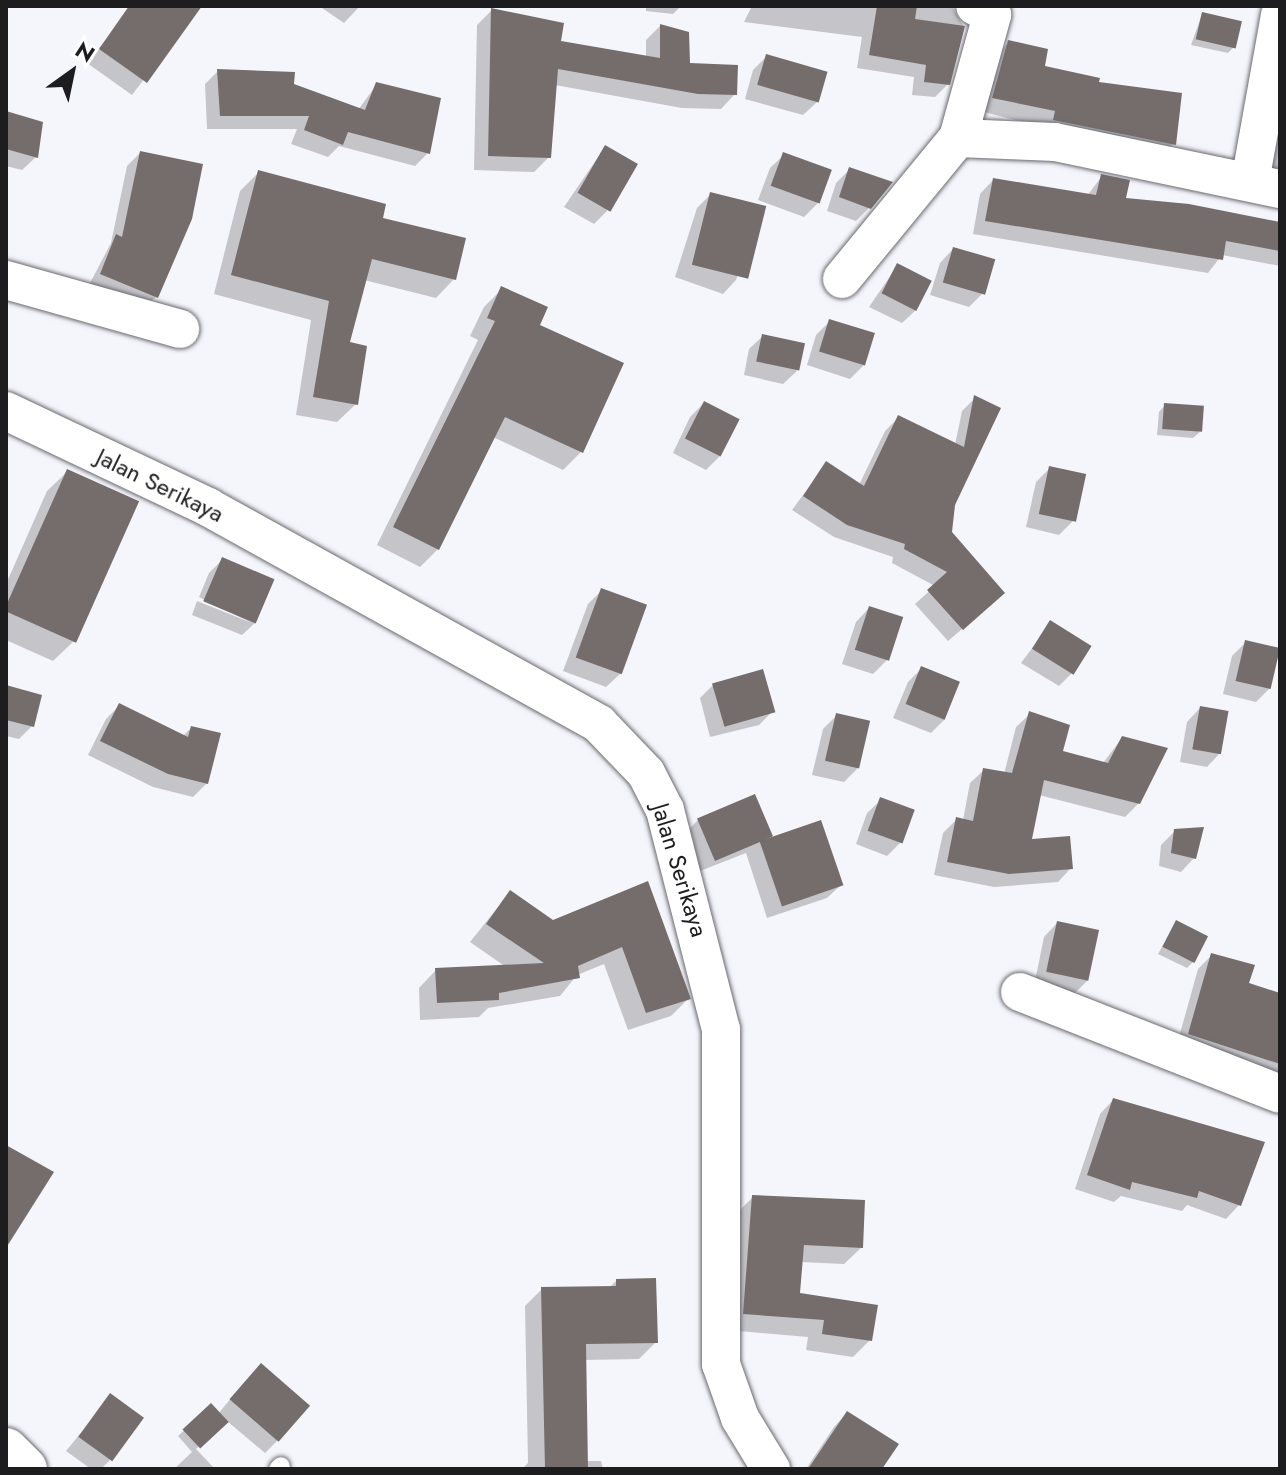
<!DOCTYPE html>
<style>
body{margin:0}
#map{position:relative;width:1286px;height:1475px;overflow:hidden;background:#f5f5fc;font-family:Jost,sans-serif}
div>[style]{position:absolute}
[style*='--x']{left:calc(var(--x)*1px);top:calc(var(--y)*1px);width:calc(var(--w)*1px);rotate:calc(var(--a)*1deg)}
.shadow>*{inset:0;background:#0003}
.building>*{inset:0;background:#756d6c;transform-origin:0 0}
.roads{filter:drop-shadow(0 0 2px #69696f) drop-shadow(0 0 2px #69696f)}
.service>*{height:18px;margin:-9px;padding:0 9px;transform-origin:9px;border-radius:9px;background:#fff}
.minor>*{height:38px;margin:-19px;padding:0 19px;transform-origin:19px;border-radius:19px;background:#fff}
.secondary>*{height:44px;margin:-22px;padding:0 22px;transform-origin:22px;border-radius:22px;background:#fff}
span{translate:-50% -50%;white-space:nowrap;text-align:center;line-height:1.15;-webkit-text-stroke:7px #fff;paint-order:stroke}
.street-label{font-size:24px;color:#1d1d20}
.frame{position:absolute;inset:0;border:8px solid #1d1d20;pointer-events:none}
.north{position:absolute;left:32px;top:32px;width:80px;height:80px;-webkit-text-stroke:6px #fff;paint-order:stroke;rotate:33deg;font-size:22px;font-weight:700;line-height:32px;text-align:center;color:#1d1d20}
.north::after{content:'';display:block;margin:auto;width:28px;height:36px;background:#1d1d20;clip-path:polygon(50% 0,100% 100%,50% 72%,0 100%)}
</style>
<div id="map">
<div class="shadow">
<div style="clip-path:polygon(146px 6px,200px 6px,132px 95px,87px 63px,121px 21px)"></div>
<div style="clip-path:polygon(319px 6px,360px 6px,344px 23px)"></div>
<div style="clip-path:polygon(646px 6px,681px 6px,673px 14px,646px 11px)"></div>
<div style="clip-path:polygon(752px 6px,952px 6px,964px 27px,948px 84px,935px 97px,912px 95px,914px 77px,857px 68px,862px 37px,744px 22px)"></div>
<div style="clip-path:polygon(492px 10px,559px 43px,646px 58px,646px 40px,660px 26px,688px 65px,735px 94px,721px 109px,682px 108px,555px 85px,549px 157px,534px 172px,474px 170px,477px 25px)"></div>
<div style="clip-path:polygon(1202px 14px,1234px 47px,1228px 53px,1191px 45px)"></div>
<div style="clip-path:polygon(1009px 42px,1042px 67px,1096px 84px,1174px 144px,1160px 157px,980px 111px,995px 56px)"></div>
<div style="clip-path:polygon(767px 56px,817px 102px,803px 115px,745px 99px,753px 70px)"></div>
<div style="clip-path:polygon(218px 71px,292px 85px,358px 110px,377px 84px,428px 153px,415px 166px,339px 146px,328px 157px,291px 144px,297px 129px,207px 129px,205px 84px)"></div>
<div style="clip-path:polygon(1280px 83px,1280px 181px,1263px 179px)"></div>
<div style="clip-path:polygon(6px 113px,42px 123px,36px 157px,22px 170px,6px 166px)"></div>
<div style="clip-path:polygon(605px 147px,607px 211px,594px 224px,564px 207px)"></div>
<div style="clip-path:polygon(140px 153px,156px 297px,142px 310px,88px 287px,111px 243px,127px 166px)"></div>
<div style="clip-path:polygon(784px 155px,818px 203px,804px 217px,758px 200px,770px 168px)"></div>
<div style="clip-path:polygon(850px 169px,870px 207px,856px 221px,827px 211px,836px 183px)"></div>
<div style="clip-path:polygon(259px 172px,380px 219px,454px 279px,436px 298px,364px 280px,347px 344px,356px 404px,337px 422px,296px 415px,311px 320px,214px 294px,240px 191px)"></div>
<div style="clip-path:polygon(1102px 176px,1123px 200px,1280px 223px,1280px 266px,1222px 255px,1208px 273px,973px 234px,980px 194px,993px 180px,1087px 196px)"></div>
<div style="clip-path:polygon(710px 195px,763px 208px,736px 280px,723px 294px,675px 277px,697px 208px)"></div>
<div style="clip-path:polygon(953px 249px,983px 293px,969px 307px,930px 295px,940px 263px)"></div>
<div style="clip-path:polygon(897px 266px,916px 310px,902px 323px,869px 307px)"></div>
<div style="clip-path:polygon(502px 289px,537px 326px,581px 452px,563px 470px,493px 437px,438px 549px,420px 567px,377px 545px,478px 340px,470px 336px,484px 307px)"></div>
<div style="clip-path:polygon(830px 321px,864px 365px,850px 379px,807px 365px,816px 335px)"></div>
<div style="clip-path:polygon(763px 336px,797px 371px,783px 384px,744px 375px,749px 349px)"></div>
<div style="clip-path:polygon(975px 398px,950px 533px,989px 606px,948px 641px,915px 604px,935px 586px,892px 563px,893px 557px,834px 537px,792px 510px,826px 464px,859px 485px,885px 431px,898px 418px,955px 445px,962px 411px)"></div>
<div style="clip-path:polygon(704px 403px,720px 456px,706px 470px,673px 453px,690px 417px)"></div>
<div style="clip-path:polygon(1165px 405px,1200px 432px,1193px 438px,1157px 435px,1159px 412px)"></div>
<div style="clip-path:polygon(1050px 468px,1073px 521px,1059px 535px,1026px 527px,1036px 482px)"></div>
<div style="clip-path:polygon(68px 471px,74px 641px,53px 661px,6px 640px,6px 584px,47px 491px)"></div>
<div style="clip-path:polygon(222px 560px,256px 622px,242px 635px,192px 615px,197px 601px,252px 623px,199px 597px,209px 573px)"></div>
<div style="clip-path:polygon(601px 591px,620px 674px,606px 687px,563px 671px,588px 604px)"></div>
<div style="clip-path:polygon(869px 608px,887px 660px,873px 674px,842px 664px,856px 622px)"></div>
<div style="clip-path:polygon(1048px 627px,1073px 672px,1059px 686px,1021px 663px)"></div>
<div style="clip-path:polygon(1246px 642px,1270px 688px,1256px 702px,1223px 694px,1232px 656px)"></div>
<div style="clip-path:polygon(921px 669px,958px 683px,945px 719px,931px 733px,893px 718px,908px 682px)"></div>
<div style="clip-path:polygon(713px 685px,773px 711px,759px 725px,710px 737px,700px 698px)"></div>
<div style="clip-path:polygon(6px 688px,32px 726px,19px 739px,6px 736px)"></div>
<div style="clip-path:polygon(119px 706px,183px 736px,191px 728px,207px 783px,193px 797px,153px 787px,88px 755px,106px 719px)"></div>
<div style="clip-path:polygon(1200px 708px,1220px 753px,1207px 767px,1180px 762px,1187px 722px)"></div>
<div style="clip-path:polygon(1030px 714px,1060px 752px,1103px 763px,1122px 738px,1139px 803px,1125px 817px,1039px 795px,1030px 841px,1071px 868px,1058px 882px,994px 887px,934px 875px,943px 833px,957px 819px,963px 820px,970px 783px,984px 770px,1004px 774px,1016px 727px)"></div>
<div style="clip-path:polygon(837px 715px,857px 769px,844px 782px,812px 775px,823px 729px)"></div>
<div style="clip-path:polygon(754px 797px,771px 835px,765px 841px,841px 885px,827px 898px,767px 918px,746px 853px,700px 871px,684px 834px,698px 820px)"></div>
<div style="clip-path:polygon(881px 800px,901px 842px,887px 856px,856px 844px,867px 813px)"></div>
<div style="clip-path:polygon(1175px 831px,1194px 858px,1181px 872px,1159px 866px,1161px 845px)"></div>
<div style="clip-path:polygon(647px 884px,688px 999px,671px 1016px,628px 1030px,604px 964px,577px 975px,560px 996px,488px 1008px,479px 1017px,420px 1020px,419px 988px,436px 970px,506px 967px,470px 942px,510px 892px,553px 922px)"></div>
<div style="clip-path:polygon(1176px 922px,1193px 962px,1187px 968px,1158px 954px)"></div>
<div style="clip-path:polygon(1057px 923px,1088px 980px,1075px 993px,1034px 986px,1044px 937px)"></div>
<div style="clip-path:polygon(1212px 955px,1247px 985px,1280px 995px,1280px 1081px,1176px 1048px,1198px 969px)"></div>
<div style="clip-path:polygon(1113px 1100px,1262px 1143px,1239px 1205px,1226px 1219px,1187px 1205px,1182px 1211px,1121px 1196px,1114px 1202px,1075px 1189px,1100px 1114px)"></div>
<div style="clip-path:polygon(753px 1197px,862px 1247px,844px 1264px,801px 1262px,798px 1295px,870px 1340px,853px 1357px,806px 1350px,808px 1337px,727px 1330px,736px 1214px)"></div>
<div style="clip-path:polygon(616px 1281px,656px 1342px,639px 1359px,584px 1360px,586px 1461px,601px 1461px,603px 1469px,522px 1469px,528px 1463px,525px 1306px,542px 1289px,609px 1288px)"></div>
<div style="clip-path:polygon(247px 1379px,278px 1440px,265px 1453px,227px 1421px,196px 1449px,215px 1469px,174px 1469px,192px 1452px,178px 1436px,211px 1406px,218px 1414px)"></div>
<div style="clip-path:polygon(111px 1396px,110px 1460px,101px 1469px,91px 1469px,66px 1451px)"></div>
<div style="clip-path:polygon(847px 1413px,880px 1469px,806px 1469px,834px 1427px)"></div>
</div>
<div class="building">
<div style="clip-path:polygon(129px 6px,202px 6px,147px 83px,99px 49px)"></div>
<div style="clip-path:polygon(877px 6px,917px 6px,915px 19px,965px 26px,950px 85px,924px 82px,926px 65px,869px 55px)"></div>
<div style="clip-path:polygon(491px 8px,564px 23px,561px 41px,660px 58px,660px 24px,689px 32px,690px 63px,738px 65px,737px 95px,698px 94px,558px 69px,551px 158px,488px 156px)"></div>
<div style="left:1202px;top:12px;width:41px;height:28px;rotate:13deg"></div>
<div style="clip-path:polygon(1008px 40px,1048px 49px,1045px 66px,1100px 78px,1099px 82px,1182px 93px,1176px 145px,1053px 120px,1055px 111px,992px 98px)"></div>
<div style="left:766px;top:54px;width:64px;height:32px;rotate:16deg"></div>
<div style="clip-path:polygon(217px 69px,295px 72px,294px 84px,365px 110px,376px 82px,441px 98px,430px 154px,348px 132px,343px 145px,304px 130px,309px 116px,220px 116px)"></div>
<div style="clip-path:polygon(6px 111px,43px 122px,38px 158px,6px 149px)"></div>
<div style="left:605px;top:145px;width:38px;height:55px;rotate:30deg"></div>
<div style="clip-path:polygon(140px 151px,203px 164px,192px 219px,158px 298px,100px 274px,116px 234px,122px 237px)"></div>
<div style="left:783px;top:152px;width:52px;height:36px;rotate:20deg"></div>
<div style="clip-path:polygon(849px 167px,893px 182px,871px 209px,839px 197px)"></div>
<div style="clip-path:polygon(258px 170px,386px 204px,383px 218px,466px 238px,456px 280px,372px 259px,350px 342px,367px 346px,358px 405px,313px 397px,329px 301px,231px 275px)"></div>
<div style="clip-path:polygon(1101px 174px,1130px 180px,1126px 198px,1189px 204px,1280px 222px,1280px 251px,1226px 241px,1223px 260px,985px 221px,993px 178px,1096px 195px)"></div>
<div style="left:710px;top:192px;width:58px;height:75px;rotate:14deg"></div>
<div style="left:953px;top:247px;width:44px;height:37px;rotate:16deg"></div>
<div style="left:897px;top:263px;width:39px;height:34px;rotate:27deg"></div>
<div style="clip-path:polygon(501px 286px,548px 307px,540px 325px,624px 363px,583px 453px,505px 417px,439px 550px,393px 527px,495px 321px,487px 318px)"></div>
<div style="left:829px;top:319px;width:48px;height:34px;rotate:17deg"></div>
<div style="left:762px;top:334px;width:44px;height:28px;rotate:12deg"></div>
<div style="clip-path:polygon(974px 395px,1001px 408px,955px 505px,952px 532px,1005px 593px,963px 630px,927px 590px,947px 572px,904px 549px,905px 544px,847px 525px,803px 496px,826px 461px,864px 486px,898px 415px,964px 447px)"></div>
<div style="left:704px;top:401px;width:40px;height:42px;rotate:27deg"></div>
<div style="left:1164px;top:403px;width:40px;height:26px;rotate:4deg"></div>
<div style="left:1049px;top:466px;width:38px;height:49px;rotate:12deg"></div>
<div style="left:67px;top:469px;width:79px;height:155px;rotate:24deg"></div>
<div style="left:222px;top:557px;width:57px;height:48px;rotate:23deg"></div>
<div style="left:601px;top:588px;width:49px;height:74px;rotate:20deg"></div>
<div style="left:869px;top:606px;width:36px;height:46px;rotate:18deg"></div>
<div style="left:1050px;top:620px;width:49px;height:34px;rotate:32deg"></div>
<div style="left:1245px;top:640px;width:36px;height:42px;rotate:13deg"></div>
<div style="left:921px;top:666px;width:42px;height:41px;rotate:22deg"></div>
<div style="left:763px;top:669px;width:45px;height:53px;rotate:74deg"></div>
<div style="clip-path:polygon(6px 685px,42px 695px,34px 727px,6px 720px)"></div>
<div style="clip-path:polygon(119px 703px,188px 737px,191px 726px,221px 733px,208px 784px,168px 774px,100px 741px)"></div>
<div style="left:1200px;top:706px;width:29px;height:44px;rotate:10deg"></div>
<div style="clip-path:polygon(1029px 711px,1070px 725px,1063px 751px,1108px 763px,1122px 736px,1168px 748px,1140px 804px,1044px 780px,1032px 839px,1070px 836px,1073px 869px,1009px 874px,947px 862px,956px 817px,973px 821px,983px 768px,1012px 773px)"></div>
<div style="left:836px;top:713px;width:35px;height:49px;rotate:13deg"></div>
<div style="left:755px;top:794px;width:46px;height:63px;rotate:67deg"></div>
<div style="left:880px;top:797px;width:37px;height:36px;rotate:20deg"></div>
<div style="left:821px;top:820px;width:69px;height:65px;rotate:71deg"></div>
<div style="clip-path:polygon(1204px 827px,1196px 859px,1171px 853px,1174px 829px)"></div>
<div style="clip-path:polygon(648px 881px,691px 999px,646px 1013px,622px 947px,578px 966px,580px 978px,499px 993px,499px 1000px,437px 1003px,435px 968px,544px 963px,486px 924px,510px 890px,553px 920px)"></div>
<div style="left:1176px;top:920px;width:36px;height:30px;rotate:27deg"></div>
<div style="left:1057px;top:921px;width:43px;height:52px;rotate:12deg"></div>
<div style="clip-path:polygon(1211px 953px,1255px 965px,1249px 983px,1280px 993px,1280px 1064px,1188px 1034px)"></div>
<div style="clip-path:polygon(1113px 1098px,1265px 1142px,1241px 1206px,1199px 1191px,1197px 1198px,1132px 1182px,1130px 1190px,1087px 1175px)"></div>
<div style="clip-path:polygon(6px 1145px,54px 1172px,6px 1248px)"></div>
<div style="clip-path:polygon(752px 1195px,865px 1200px,863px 1248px,804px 1245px,800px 1293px,878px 1305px,872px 1341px,822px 1334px,824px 1320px,743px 1314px)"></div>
<div style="clip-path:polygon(656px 1278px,658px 1343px,586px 1344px,588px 1469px,545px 1469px,541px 1287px,616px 1286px,616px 1279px)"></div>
<div style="left:261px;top:1363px;width:65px;height:48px;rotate:41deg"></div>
<div style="left:110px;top:1393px;width:42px;height:54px;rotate:36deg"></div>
<div style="left:211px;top:1403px;width:26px;height:39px;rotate:47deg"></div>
<div style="clip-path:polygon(847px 1411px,899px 1444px,882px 1469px,808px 1469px)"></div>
</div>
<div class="roads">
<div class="service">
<div style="--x:278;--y:1469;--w:4;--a:-45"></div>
</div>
<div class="minor">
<div style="--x:958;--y:138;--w:97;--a:2.4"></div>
<div style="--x:1055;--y:142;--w:230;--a:11.8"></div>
<div style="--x:1250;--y:182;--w:170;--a:-79.8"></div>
<div style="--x:842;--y:279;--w:183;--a:-50.6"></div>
<div style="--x:958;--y:138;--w:128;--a:-74.5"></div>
<div style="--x:992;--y:15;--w:19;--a:-152"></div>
<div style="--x:6;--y:280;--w:181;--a:15.7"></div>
<div style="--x:6;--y:411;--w:224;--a:25.4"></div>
<div style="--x:208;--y:507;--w:447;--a:29"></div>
<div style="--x:599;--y:724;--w:68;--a:46.2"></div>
<div style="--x:646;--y:773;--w:42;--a:62.8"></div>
<div style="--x:665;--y:810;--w:226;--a:75.7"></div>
<div style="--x:721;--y:1029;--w:335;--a:90"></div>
<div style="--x:721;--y:1364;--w:57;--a:70.6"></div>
<div style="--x:740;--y:1418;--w:60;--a:58.7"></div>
<div style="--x:1020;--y:992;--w:279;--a:21.4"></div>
</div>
<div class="secondary">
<div style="--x:6;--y:1450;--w:27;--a:45"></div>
</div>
</div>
<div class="street-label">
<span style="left:160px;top:485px;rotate:26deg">Jalan Serikaya</span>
<span style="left:680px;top:870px;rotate:73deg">Jalan Serikaya</span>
</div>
<div class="frame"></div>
<div class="north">N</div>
</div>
